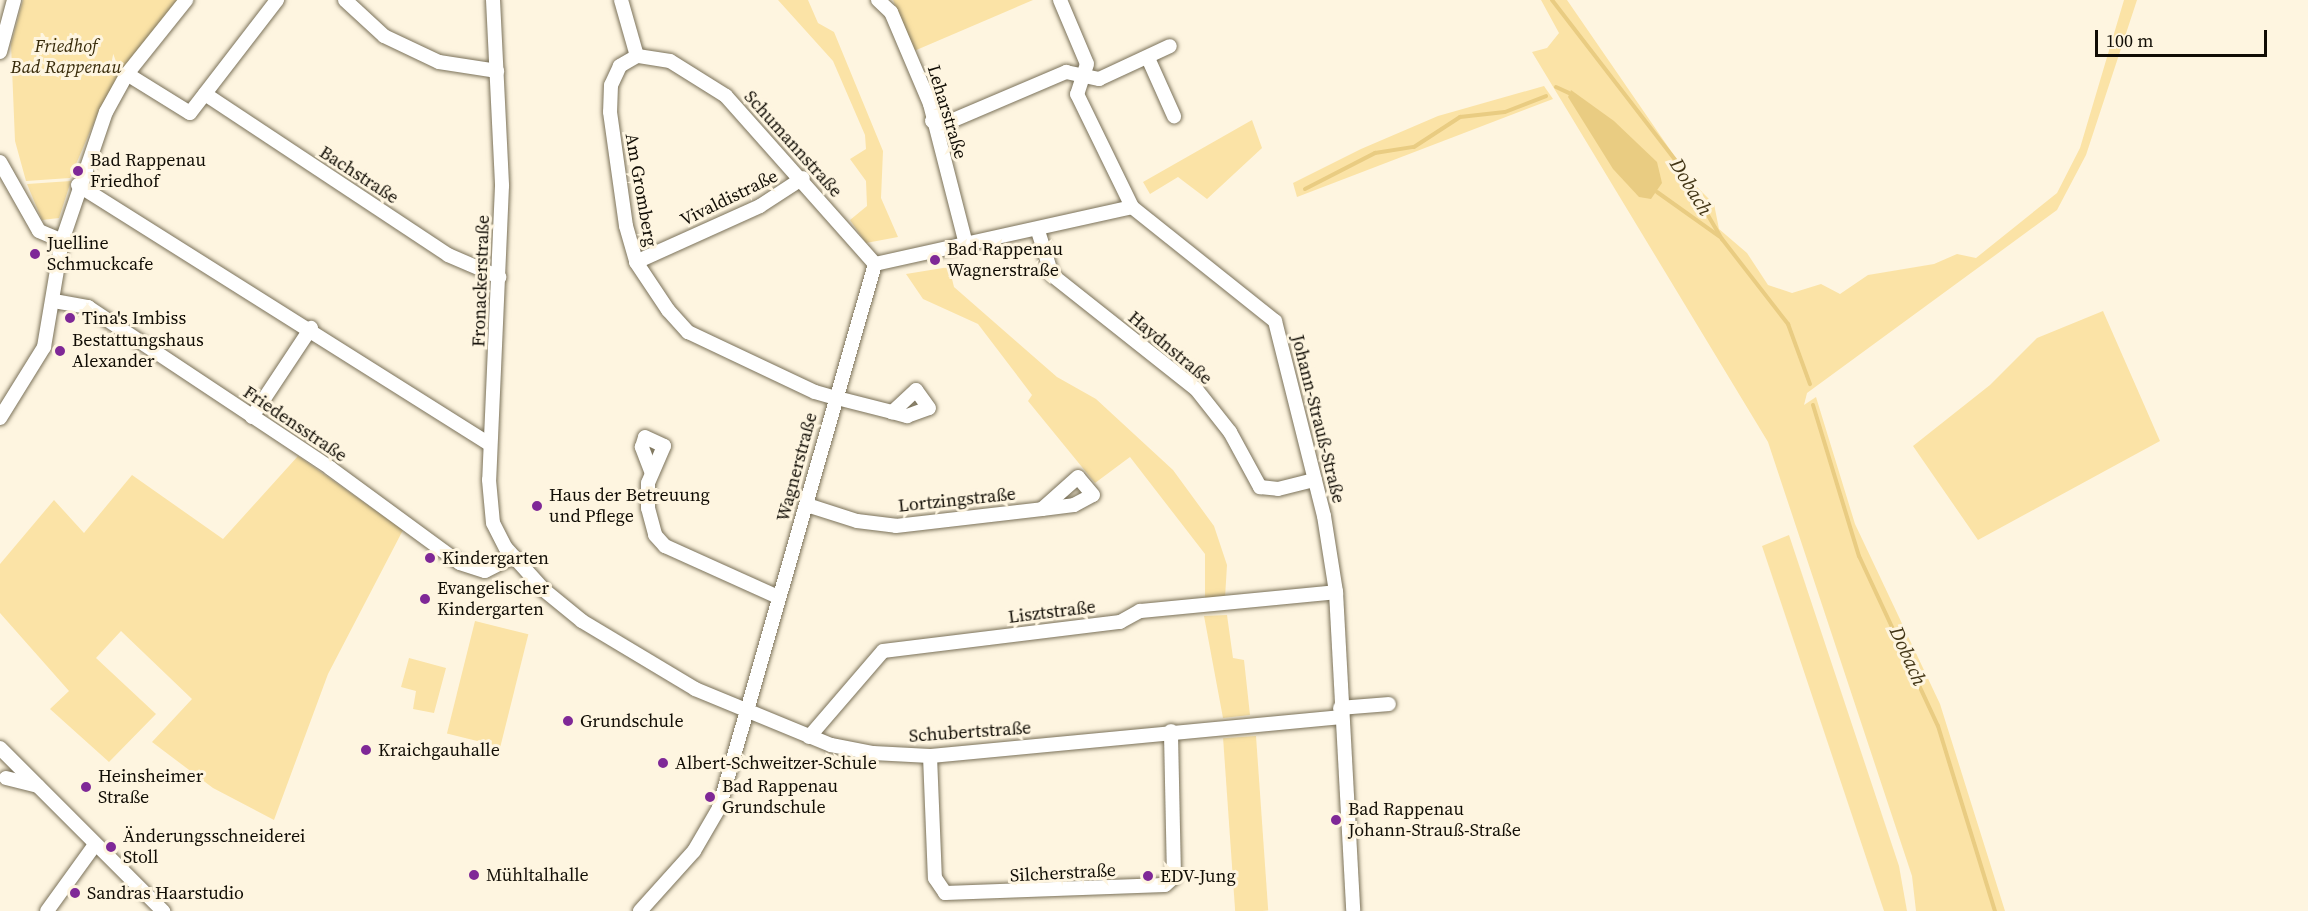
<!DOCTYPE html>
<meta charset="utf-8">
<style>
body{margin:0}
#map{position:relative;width:2308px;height:911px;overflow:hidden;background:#fef5e0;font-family:"Source Serif 4",serif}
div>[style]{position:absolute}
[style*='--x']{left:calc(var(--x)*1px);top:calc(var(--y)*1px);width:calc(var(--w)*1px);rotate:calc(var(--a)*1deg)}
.green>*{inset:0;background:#fbe3a6;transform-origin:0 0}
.water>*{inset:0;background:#e9cc82}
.stream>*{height:4px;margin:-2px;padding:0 2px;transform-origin:2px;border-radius:2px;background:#e9cc82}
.roads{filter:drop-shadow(0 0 2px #7a7159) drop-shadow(0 0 2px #7a7159)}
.minor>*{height:14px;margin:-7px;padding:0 7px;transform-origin:7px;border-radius:7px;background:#fff}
.dots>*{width:16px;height:16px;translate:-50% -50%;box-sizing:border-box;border:3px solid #fef5e0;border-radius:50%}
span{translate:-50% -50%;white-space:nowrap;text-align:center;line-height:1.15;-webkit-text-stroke:6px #fef5e0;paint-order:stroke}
.park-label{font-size:18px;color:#372a09;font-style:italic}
.street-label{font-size:18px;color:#110d05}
.poi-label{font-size:18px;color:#110d05}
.left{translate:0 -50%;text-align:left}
.water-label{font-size:20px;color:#423515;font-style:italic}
.scale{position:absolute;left:2095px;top:30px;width:172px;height:27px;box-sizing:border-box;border:3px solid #110d05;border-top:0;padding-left:8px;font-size:18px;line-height:21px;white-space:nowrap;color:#110d05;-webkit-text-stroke:4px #fef5e0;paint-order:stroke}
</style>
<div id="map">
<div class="green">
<div style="clip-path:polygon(23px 0,180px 0,101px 106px,70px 178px,26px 181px,15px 141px,11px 44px)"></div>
<div style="clip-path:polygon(778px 0,808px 0,818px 23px,834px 32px,883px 151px,881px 198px,898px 237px,866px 243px,850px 220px,867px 206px,866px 181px,850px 159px,866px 149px,865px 135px,833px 61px)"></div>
<div style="clip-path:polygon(893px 0,1033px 0,914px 51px)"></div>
<div style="clip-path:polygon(1541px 0,1567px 0,1693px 183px,1714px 204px,1719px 229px,1747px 253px,1768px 285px,1792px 293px,1821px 284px,1840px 294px,1868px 275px,1934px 264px,1957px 254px,1976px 258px,2057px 193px,2080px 148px,2124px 0,2137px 0,2086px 155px,2057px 210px,1807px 393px,1804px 405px,1816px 397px,1855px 524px,1940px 704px,2005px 911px,1916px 911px,1912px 876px,1768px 442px,1532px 52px,1547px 48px,1559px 33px)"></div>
<div style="clip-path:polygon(1544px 86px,1553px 99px,1297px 197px,1293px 183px,1361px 149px,1438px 116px)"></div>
<div style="clip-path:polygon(1252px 120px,1262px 148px,1207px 199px,1178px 177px,1150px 194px,1143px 182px)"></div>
<div style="clip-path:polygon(71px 181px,59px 218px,42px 220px,27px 184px)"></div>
<div style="clip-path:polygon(949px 267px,954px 287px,1057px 377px,1096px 399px,1173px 470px,1214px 526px,1227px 565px,1225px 598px,1205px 601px,1205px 554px,1130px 457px,1095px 483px,1028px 401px,1032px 395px,978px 324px,923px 299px,906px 274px)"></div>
<div style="clip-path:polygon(2103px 311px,2160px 441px,1978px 540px,1913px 446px,1990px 385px,2037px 338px)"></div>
<div style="clip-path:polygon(298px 456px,403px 530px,328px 674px,274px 820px,213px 788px,152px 742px,192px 699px,121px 631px,96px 658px,156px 714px,109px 762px,50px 709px,69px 691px,0 613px,0 564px,54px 500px,84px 533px,132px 475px,223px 539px)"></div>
<div style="clip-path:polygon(1789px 535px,1899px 866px,1907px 911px,1884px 911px,1762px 546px)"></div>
<div style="clip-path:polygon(1227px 615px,1233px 658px,1244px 660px,1250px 715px,1223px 718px,1204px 616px)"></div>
<div style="left:475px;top:621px;width:55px;height:116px;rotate:14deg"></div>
<div style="clip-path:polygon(409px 658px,446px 668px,434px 713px,413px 709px,416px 691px,401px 687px)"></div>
<div style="left:1256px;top:736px;width:175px;height:33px;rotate:86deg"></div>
</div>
<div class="water">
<div style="clip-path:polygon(1571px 90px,1614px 121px,1657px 162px,1662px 183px,1651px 199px,1639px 197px,1613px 169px,1568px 97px)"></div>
</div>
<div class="stream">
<div style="--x:1552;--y:0;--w:203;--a:52.4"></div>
<div style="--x:1676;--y:161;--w:91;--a:59.5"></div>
<div style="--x:1722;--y:239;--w:108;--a:52.2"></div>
<div style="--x:1788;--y:324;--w:64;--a:69.9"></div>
<div style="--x:1556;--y:87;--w:14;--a:25"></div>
<div style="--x:1305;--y:189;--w:79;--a:-27.2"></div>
<div style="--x:1375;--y:153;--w:39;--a:-9"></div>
<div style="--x:1414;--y:147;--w:55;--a:-33.1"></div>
<div style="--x:1460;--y:117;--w:45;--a:-6.3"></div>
<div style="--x:1505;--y:112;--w:44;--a:-21.3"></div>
<div style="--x:1657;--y:192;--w:77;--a:35.5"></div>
<div style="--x:1813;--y:405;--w:158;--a:73.1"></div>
<div style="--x:1859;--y:556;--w:187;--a:65.1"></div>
<div style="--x:1938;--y:726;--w:194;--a:72.9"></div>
</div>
<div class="roads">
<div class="minor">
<div style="--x:345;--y:0;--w:53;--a:42.7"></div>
<div style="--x:384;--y:36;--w:61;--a:25.3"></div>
<div style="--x:439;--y:62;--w:59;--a:8.8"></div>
<div style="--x:493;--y:0;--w:186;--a:87.2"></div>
<div style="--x:502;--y:186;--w:294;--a:92.5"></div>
<div style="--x:489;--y:480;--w:43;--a:84.7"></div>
<div style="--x:493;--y:523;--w:28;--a:63"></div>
<div style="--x:506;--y:548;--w:57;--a:47.9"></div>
<div style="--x:544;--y:590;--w:49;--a:39.2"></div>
<div style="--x:582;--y:621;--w:132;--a:31"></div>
<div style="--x:695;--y:689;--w:147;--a:22.4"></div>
<div style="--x:831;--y:745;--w:43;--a:10.8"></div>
<div style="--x:873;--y:753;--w:57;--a:3"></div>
<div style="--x:930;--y:756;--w:412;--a:-5.4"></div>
<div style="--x:621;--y:0;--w:58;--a:74.1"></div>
<div style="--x:878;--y:0;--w:18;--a:43"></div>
<div style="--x:891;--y:12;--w:100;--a:67"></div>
<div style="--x:930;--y:104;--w:145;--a:75.6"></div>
<div style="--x:1060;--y:0;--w:69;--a:67.1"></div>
<div style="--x:1087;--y:64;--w:32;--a:108"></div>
<div style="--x:1077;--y:94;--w:126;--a:64"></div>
<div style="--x:1132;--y:207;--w:183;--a:38.6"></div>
<div style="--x:1275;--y:321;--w:201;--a:75.9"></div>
<div style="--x:1324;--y:516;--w:77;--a:81"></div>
<div style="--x:1336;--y:592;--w:319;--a:86.9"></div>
<div style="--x:0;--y:52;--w:54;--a:-74.9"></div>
<div style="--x:1148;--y:58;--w:64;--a:65.9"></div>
<div style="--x:127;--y:74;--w:74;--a:31.8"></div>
<div style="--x:190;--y:113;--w:143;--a:-52.4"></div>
<div style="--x:205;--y:94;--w:291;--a:33.5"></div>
<div style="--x:448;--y:255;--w:56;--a:23.3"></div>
<div style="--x:932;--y:121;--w:12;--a:14"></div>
<div style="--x:944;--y:124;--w:133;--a:-23.1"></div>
<div style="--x:1066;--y:72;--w:34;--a:12"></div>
<div style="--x:1099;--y:79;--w:78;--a:-24.9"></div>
<div style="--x:0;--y:162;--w:79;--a:60.5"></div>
<div style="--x:39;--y:231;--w:25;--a:23"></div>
<div style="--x:78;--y:185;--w:484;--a:32.2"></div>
<div style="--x:1038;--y:231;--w:46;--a:72.3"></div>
<div style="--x:1052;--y:275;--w:184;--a:38.4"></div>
<div style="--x:1196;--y:389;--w:55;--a:51.7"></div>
<div style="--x:1230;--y:432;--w:63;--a:61.4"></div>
<div style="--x:1260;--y:487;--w:18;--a:6"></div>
<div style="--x:1278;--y:489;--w:38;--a:-14"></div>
<div style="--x:636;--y:262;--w:136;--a:-24.3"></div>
<div style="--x:760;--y:206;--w:51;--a:-33.1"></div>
<div style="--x:875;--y:264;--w:225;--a:-131.6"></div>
<div style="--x:726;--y:96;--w:66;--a:-148"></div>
<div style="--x:670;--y:61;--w:33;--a:-171"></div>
<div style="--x:637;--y:56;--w:20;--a:150"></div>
<div style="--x:620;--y:66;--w:21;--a:115"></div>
<div style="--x:611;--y:85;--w:27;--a:92"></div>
<div style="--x:610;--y:112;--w:115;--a:82"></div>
<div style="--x:626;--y:226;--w:37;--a:74"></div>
<div style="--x:636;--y:262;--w:58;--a:56.3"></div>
<div style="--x:668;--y:310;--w:30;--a:48"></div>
<div style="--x:688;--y:332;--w:140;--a:25.3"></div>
<div style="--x:815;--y:392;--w:19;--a:16"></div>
<div style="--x:833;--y:397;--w:61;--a:14.3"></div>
<div style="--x:892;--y:412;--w:16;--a:15"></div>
<div style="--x:907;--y:416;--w:23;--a:-20"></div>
<div style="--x:929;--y:408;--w:22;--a:-126"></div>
<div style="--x:916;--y:390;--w:33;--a:137"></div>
<div style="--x:54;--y:301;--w:35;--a:10"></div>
<div style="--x:88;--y:307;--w:291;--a:33.6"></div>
<div style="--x:330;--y:468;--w:161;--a:36.2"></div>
<div style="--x:460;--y:563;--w:26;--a:18"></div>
<div style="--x:485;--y:571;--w:31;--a:-27"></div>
<div style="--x:252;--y:417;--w:107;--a:-56.5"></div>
<div style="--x:0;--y:418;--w:84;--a:-58.2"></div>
<div style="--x:44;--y:347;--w:108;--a:-80.4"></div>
<div style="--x:62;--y:241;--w:136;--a:-71.2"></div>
<div style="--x:106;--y:112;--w:43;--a:-61.1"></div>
<div style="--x:127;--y:74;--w:95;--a:-51.4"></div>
<div style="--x:651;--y:471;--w:26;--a:-111"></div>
<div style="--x:642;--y:447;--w:10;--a:-73"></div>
<div style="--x:645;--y:437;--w:21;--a:25"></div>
<div style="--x:664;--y:446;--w:40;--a:113.4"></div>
<div style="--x:648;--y:483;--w:25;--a:90"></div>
<div style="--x:648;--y:508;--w:28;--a:75"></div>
<div style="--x:655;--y:535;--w:15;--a:48"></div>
<div style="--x:665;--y:546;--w:124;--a:24.3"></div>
<div style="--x:807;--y:505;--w:52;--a:17.7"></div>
<div style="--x:857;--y:521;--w:39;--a:7"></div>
<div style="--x:896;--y:526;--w:147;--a:-6.6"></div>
<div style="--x:1042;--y:509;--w:32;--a:-7"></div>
<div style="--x:1074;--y:505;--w:21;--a:-28"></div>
<div style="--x:1093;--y:495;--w:23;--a:-130"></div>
<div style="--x:1078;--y:477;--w:48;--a:138.4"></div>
<div style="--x:1340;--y:708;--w:49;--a:-4.7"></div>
<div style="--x:809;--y:737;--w:113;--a:-49.3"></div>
<div style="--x:883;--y:651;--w:239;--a:-7"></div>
<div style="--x:1120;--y:622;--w:23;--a:-29"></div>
<div style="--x:1140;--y:611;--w:197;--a:-5.5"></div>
<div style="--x:0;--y:748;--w:231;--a:45"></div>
<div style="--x:930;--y:756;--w:122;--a:87.7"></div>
<div style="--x:935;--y:878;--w:18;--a:56"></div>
<div style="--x:945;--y:893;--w:220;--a:-2.1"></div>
<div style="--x:1165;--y:885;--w:12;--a:-42"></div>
<div style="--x:1174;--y:877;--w:146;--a:-91.2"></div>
<div style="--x:6;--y:778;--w:33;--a:14"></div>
<div style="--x:47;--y:911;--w:80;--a:-54.1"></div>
<div style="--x:640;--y:911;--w:81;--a:-48"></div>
<div style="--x:694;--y:851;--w:50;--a:-59.8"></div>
<div style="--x:719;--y:808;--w:566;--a:-74"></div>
<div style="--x:875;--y:264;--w:263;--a:-12.5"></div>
</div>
</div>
<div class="dots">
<div style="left:78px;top:171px;background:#7f2897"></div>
<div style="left:35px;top:254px;background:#7f2897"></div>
<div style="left:935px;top:260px;background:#7f2897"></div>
<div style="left:70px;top:318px;background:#7f2897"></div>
<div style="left:60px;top:351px;background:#7f2897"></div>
<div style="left:537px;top:506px;background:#7f2897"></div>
<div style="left:430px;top:558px;background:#7f2897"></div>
<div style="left:425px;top:599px;background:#7f2897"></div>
<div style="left:568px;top:721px;background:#7f2897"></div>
<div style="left:366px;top:750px;background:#7f2897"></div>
<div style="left:663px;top:763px;background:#7f2897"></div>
<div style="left:86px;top:787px;background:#7f2897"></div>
<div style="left:710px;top:797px;background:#7f2897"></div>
<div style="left:1336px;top:820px;background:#7f2897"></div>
<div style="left:111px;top:847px;background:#7f2897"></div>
<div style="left:474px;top:875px;background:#7f2897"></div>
<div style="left:1148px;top:876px;background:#7f2897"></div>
<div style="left:75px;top:893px;background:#7f2897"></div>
</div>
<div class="park-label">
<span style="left:66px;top:57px">Friedhof<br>Bad Rappenau</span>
</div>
<div class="street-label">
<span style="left:947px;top:112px;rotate:73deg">Leharstraße</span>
<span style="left:793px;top:144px;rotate:48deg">Schumannstraße</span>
<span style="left:359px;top:175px;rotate:33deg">Bachstraße</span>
<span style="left:641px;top:190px;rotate:80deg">Am Gromberg</span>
<span style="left:729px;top:198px;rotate:-26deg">Vivaldistraße</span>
<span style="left:481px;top:281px;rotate:-88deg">Fronackerstraße</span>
<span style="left:1170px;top:348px;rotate:40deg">Haydnstraße</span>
<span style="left:1318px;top:419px;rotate:76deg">Johann-Strauß-Straße</span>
<span style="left:295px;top:424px;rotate:34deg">Friedensstraße</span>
<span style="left:797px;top:467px;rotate:-75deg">Wagnerstraße</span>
<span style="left:957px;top:500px;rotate:-6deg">Lortzingstraße</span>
<span style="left:1052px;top:612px;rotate:-7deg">Lisztstraße</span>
<span style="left:970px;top:732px;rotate:-4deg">Schubertstraße</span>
<span style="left:1063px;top:873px;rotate:-3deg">Silcherstraße</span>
</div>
<div class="poi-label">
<span class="left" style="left:90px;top:171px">Bad Rappenau<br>Friedhof</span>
<span class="left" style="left:47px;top:254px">Juelline<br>Schmuckcafe</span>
<span class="left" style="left:947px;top:260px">Bad Rappenau<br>Wagnerstraße</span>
<span class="left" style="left:82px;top:318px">Tina's Imbiss</span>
<span class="left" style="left:72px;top:351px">Bestattungshaus<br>Alexander</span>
<span class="left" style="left:549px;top:506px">Haus der Betreuung<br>und Pflege</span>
<span class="left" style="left:442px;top:558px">Kindergarten</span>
<span class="left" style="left:437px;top:599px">Evangelischer<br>Kindergarten</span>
<span class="left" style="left:580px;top:721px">Grundschule</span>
<span class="left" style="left:378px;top:750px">Kraichgauhalle</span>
<span class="left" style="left:675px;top:763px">Albert-Schweitzer-Schule</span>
<span class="left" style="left:98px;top:787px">Heinsheimer<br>Straße</span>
<span class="left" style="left:722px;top:797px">Bad Rappenau<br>Grundschule</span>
<span class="left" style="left:1348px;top:820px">Bad Rappenau<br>Johann-Strauß-Straße</span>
<span class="left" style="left:123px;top:847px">Änderungsschneiderei<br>Stoll</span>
<span class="left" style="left:486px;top:875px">Mühltalhalle</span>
<span class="left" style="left:1160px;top:876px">EDV-Jung</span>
<span class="left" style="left:87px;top:893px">Sandras Haarstudio</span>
</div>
<div class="water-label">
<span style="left:1691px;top:187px;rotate:59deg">Dobach</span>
<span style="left:1908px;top:656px;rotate:66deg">Dobach</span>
</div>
<div class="scale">100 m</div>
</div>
